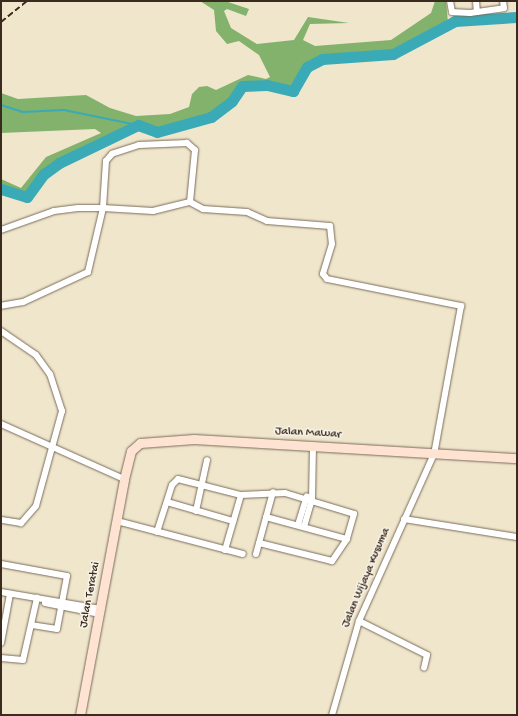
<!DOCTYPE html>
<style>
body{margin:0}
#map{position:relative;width:518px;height:716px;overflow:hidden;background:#f0e6cc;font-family:"Gochi Hand",sans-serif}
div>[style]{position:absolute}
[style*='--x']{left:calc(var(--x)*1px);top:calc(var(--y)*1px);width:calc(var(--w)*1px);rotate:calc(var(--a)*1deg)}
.forest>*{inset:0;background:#82b26b}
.stream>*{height:2px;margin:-1px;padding:0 1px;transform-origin:1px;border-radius:1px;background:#3aaab7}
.river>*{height:11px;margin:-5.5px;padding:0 5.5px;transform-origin:5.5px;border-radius:5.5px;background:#3aaab7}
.roads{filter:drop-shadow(0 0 1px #7a6c5b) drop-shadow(0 0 1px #7a6c5b)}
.street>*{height:6px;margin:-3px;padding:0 3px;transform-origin:3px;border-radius:3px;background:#fff}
.secondary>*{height:9px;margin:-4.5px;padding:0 4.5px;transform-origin:4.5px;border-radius:4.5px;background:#fee3d2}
.rail>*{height:2px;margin-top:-1px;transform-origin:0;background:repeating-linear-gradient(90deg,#3b2a1e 0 6px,transparent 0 9px)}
span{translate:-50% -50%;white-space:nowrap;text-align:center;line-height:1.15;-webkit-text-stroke:3px #f7f3e8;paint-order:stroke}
.street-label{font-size:12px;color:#3b2a1e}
.frame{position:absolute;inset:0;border:2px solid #3b2a1e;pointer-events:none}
</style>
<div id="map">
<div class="forest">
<div style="clip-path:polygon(200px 1px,225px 1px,249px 9px,246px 16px,227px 9px,224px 11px,231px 28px,257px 44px,294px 40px,308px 17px,349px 23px,310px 24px,303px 40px,315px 46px,391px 40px,431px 13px,435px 1px,446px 1px,448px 23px,393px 54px,322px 59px,307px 67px,293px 91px,267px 85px,242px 86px,232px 101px,211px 117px,157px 132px,137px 125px,59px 163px,44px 174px,27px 197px,1px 189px,1px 179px,21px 188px,46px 157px,101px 133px,95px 129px,1px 133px,1px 93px,18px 99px,86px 95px,110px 108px,136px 116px,170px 114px,189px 107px,192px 94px,199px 87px,207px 86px,216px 90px,248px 75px,266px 79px,270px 77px,259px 55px,239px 41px,227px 44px,216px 31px,214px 10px)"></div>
</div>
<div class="stream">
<div style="--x:1;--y:105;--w:22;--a:18"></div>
<div style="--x:22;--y:112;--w:42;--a:-2.7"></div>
<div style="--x:64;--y:110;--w:76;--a:11.5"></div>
</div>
<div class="river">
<div style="--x:1;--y:189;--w:27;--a:17"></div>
<div style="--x:27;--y:197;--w:29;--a:-54"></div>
<div style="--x:44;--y:174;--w:19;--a:-36"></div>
<div style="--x:59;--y:163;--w:88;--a:-25.7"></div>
<div style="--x:138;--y:125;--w:20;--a:20"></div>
<div style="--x:157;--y:132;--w:56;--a:-15.5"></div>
<div style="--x:211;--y:117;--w:26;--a:-37"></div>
<div style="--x:232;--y:101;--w:18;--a:-56"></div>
<div style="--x:242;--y:86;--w:25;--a:-2"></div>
<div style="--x:267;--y:85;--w:27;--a:13"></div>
<div style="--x:293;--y:91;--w:28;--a:-60"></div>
<div style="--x:307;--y:67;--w:17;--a:-28"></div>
<div style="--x:322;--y:59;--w:71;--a:-4"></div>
<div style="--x:393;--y:54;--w:70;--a:-28"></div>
<div style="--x:455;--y:21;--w:62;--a:-3.7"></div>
</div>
<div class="roads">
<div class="street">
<div style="--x:450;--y:1;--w:11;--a:80"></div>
<div style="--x:452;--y:12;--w:18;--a:3"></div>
<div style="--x:470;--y:13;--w:34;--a:-8"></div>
<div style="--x:504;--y:8;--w:7;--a:-98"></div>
<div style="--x:476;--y:1;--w:11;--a:85"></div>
<div style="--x:190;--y:202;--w:15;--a:28"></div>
<div style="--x:203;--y:209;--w:44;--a:3.9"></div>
<div style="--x:247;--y:212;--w:22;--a:24"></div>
<div style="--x:267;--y:221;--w:63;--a:4.5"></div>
<div style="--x:330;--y:226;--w:18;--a:84"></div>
<div style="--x:332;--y:244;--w:31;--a:107"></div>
<div style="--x:323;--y:274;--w:6;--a:51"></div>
<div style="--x:327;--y:279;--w:137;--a:11.4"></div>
<div style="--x:461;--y:306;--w:150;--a:100.3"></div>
<div style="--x:434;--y:454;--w:183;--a:114.2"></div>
<div style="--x:359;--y:621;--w:98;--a:106"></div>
<div style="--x:1;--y:230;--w:56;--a:-19.7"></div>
<div style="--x:54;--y:211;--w:24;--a:-7"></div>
<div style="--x:78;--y:208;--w:25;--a:0"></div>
<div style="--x:103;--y:208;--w:50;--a:3.4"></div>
<div style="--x:153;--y:211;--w:38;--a:-14"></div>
<div style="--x:190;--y:202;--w:52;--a:-84.5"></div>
<div style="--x:195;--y:150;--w:11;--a:-139"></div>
<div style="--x:187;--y:143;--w:48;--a:177.6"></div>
<div style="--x:139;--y:145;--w:28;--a:162"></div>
<div style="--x:112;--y:154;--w:9;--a:131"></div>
<div style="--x:106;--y:161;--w:47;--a:93.7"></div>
<div style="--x:103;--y:208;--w:66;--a:103.2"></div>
<div style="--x:88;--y:272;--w:72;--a:155.2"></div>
<div style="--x:23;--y:302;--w:22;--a:170"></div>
<div style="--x:1;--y:331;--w:42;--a:34.4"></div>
<div style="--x:36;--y:355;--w:24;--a:54"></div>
<div style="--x:50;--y:374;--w:39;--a:72"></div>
<div style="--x:62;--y:411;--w:98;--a:105.3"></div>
<div style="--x:36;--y:506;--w:23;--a:131"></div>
<div style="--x:21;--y:523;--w:20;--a:-171"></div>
<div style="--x:1;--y:424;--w:135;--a:24.1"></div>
<div style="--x:167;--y:502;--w:69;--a:16.1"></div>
<div style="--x:196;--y:511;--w:52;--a:-77.8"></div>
<div style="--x:266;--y:517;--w:84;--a:15.2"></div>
<div style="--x:404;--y:519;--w:114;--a:9.1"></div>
<div style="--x:117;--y:521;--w:130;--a:14.7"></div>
<div style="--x:298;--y:525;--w:30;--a:-73"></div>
<div style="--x:304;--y:527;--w:29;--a:-74"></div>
<div style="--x:312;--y:499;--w:53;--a:-88.9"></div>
<div style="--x:157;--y:532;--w:49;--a:-72.3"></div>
<div style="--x:172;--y:485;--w:8;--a:-45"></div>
<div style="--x:178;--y:479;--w:65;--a:14.3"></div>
<div style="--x:241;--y:495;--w:44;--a:-2.6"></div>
<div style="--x:285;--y:493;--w:72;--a:16.9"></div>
<div style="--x:354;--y:514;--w:26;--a:106"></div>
<div style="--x:347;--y:539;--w:27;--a:124"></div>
<div style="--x:332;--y:561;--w:75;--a:-166.1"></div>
<div style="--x:225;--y:550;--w:57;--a:-73.8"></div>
<div style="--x:256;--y:554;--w:64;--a:-74.7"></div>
<div style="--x:1;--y:564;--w:67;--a:10.3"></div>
<div style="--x:67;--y:576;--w:54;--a:100.7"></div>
<div style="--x:57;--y:629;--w:25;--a:-171"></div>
<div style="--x:1;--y:592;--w:101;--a:9.6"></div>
<div style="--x:45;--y:603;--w:56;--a:11.3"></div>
<div style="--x:359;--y:621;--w:76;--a:26.6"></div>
<div style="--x:427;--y:655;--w:13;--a:103"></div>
<div style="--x:1;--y:643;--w:50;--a:-79.6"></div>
<div style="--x:1;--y:658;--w:22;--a:5"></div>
<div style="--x:23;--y:660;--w:64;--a:-77.3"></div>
</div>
<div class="secondary">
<div style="--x:80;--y:715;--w:240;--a:-79.4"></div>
<div style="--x:124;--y:479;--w:29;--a:-76"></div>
<div style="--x:131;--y:451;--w:12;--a:-42"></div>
<div style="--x:140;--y:443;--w:54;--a:-4.2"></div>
<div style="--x:194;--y:439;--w:324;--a:3.4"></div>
</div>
</div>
<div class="rail">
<div style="--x:1;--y:22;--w:33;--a:-39"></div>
</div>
<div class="street-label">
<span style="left:308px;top:434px;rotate:3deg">Jalan Mawar</span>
<span style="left:367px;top:578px;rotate:-67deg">Jalan Wijaya Kusuma</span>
<span style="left:91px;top:595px;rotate:-79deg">Jalan Teratai</span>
</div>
<div class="frame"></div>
</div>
